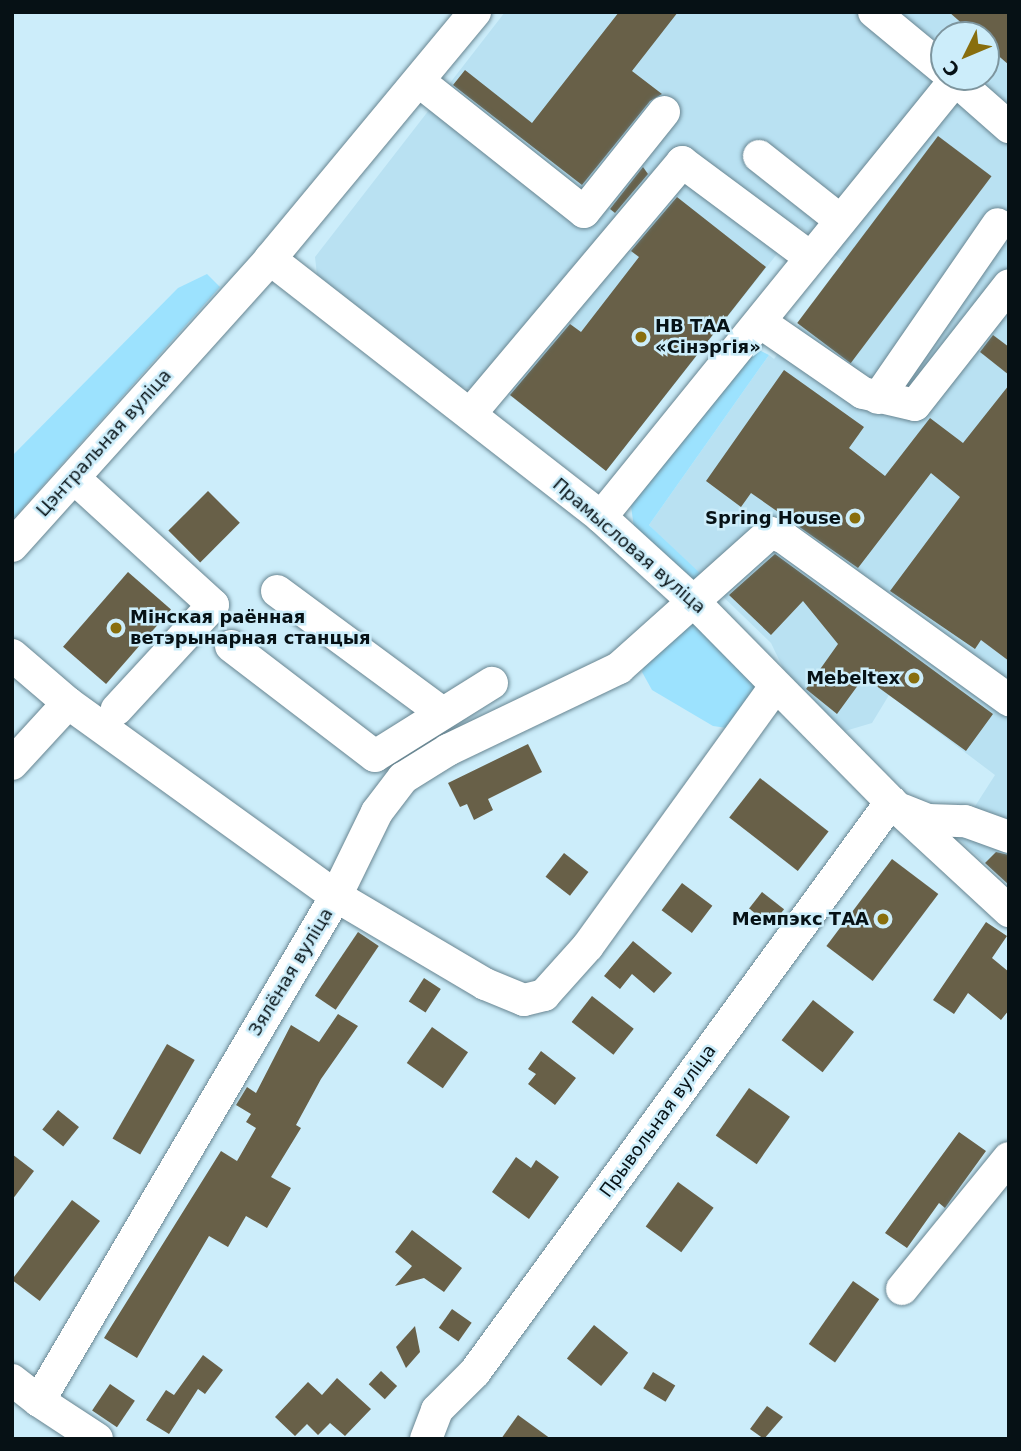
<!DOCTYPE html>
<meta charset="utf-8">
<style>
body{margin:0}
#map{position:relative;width:1021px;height:1451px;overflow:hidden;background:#ccedfa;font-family:"DejaVu Sans",sans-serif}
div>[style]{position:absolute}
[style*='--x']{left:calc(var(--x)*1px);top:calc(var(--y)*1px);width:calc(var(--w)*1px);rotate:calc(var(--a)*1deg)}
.built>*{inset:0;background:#b9e1f2}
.green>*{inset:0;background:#9ce2fe}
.building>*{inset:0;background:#686048;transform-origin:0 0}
.roads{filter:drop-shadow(0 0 2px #688591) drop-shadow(0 0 2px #688591)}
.minor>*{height:32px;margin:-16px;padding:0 16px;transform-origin:16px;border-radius:16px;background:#fff}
.dots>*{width:19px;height:19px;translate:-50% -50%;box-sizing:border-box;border:4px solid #ccedfa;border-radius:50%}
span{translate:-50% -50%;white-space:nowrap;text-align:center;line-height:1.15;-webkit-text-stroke:5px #ccedfa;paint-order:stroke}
.poi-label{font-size:18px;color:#061115;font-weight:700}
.left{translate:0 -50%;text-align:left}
.right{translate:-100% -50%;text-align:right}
.street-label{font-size:18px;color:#061115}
.frame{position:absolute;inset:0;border:14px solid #061115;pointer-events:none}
.north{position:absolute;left:930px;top:21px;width:70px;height:70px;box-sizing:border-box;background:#ccedfa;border:2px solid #7d959e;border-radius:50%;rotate:227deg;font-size:19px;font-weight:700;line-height:28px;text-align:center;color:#061115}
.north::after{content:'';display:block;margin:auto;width:24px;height:32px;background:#886e0e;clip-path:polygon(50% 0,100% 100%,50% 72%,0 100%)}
</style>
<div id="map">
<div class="built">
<div style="clip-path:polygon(evenodd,505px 12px,1009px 12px,1009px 885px,956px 836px,995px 775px,889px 695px,872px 723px,845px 731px,794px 691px,771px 643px,649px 525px,769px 355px,774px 359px,845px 263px,799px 226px,606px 471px,503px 390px,457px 387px,317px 275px,315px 257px,505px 12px,944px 35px,986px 35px,986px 77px,944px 77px,944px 35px)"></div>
</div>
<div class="green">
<div style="clip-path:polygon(207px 274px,220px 287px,12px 520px,12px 456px,178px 288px)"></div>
<div style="clip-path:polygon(759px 350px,769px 355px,649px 525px,703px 576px,695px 583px,634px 528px,631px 506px,747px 353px)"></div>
<div style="clip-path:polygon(695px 617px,754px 681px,759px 696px,727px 728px,713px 726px,652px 690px,642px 672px,647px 656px)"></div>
</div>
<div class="building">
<div style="clip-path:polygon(619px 12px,678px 12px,632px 71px,662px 94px,650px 101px,582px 185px,453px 85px,465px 70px,532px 123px)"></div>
<div style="clip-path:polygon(949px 12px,1009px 12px,1009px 65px,986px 45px,986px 35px,975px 35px)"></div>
<div style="left:938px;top:136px;width:67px;height:234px;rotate:37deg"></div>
<div style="clip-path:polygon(643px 167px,648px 174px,615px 213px,610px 209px)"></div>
<div style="clip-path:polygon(677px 197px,766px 267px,606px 471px,510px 395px,570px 324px,581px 332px,639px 257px,631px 251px)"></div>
<div style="clip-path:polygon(993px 335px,1009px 347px,1009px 375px,980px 352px)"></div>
<div style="clip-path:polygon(784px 370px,864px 427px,849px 448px,885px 476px,930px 418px,963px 443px,1009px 385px,1009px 661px,981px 640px,975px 649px,890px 591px,960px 497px,931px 473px,858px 568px,751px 493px,741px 507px,706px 481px)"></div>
<div style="left:208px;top:491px;width:45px;height:56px;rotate:45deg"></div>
<div style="clip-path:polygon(775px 554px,993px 714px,966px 751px,864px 677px,837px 714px,806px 689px,838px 644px,803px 601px,771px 635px,729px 595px)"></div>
<div style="left:128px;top:572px;width:57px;height:99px;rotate:41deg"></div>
<div style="clip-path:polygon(528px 744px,542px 772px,488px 799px,493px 810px,474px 820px,467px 804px,460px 807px,448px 783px)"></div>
<div style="left:760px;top:778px;width:87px;height:50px;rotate:38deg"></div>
<div style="clip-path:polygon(996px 852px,1009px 855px,1009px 885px,985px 863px)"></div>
<div style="left:564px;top:853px;width:31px;height:30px;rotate:38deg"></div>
<div style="left:892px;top:859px;width:58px;height:109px;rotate:37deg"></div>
<div style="left:682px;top:883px;width:38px;height:34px;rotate:37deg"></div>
<div style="left:762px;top:892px;width:28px;height:21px;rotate:38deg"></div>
<div style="clip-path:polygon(986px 922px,1007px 936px,992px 958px,1009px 972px,1009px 1010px,1001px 1020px,968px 993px,954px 1014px,933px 1000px)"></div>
<div style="left:358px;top:932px;width:25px;height:77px;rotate:34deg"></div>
<div style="clip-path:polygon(633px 941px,672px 973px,654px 993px,632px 974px,620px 989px,604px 976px)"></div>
<div style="left:424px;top:978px;width:20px;height:28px;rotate:33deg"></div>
<div style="left:592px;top:996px;width:53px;height:33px;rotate:38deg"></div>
<div style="left:813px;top:1000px;width:52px;height:51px;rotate:38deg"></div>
<div style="clip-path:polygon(338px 1014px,358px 1026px,321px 1079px,296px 1125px,301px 1128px,271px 1177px,291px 1188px,267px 1228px,246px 1216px,228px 1247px,209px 1236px,137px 1358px,104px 1338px,221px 1151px,237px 1161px,256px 1128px,246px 1122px,251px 1114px,236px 1105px,247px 1087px,256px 1093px,291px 1025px,319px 1042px)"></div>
<div style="left:432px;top:1027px;width:44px;height:44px;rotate:35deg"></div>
<div style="left:167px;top:1044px;width:32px;height:109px;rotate:30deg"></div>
<div style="clip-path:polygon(541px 1051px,576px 1078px,555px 1105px,528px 1084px,536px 1074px,528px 1069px)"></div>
<div style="left:749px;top:1088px;width:50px;height:58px;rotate:35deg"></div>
<div style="left:58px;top:1110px;width:27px;height:25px;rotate:39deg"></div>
<div style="clip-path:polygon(959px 1132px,986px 1151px,952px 1198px,945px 1208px,939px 1203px,907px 1248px,885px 1233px)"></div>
<div style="clip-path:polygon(12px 1154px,34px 1171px,12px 1200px)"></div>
<div style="clip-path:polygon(516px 1157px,531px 1168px,536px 1160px,559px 1177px,529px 1219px,492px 1192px)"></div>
<div style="left:678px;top:1182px;width:44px;height:55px;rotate:36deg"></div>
<div style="left:72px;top:1200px;width:35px;height:100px;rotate:37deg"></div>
<div style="clip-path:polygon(412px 1230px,462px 1268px,444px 1292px,424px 1278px,395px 1286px,412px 1266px,395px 1252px)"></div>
<div style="left:853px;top:1281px;width:32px;height:77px;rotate:35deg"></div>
<div style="left:452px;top:1309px;width:24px;height:23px;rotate:35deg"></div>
<div style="left:594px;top:1325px;width:44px;height:43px;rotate:39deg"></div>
<div style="clip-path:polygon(415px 1326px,420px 1352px,406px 1368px,396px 1347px)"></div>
<div style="clip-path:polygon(203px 1355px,223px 1370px,205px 1394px,198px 1389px,169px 1434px,146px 1420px,166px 1390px,174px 1395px)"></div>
<div style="left:381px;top:1371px;width:22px;height:18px;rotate:43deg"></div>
<div style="left:653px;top:1372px;width:26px;height:19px;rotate:31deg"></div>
<div style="clip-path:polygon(337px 1378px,371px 1409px,345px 1436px,330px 1423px,318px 1435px,307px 1424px,295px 1436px,275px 1417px,308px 1382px,322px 1395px)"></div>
<div style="left:110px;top:1384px;width:30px;height:32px;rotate:34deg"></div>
<div style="clip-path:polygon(767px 1406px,783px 1417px,764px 1439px,750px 1429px)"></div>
<div style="clip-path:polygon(518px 1415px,551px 1439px,501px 1439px)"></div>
</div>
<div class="roads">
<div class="minor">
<div style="--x:874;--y:12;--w:91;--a:39.6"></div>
<div style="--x:952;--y:77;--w:76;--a:41.3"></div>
<div style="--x:420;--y:82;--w:209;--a:38.4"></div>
<div style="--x:584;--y:212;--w:128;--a:-51.3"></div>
<div style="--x:759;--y:156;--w:103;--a:38.3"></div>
<div style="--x:270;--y:259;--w:321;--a:-50.3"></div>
<div style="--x:760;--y:322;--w:125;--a:34.6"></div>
<div style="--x:863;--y:393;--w:53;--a:13"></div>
<div style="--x:915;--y:405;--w:152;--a:-51.9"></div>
<div style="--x:878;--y:398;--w:211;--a:-55.4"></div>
<div style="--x:471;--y:413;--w:328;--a:-49.9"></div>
<div style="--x:682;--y:162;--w:159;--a:36.6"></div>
<div style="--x:74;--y:478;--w:188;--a:42.4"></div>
<div style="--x:213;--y:605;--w:142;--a:132.7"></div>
<div style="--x:601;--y:517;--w:562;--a:-50.99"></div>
<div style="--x:12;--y:546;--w:386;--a:-48"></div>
<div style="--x:270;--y:259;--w:420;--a:37.9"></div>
<div style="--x:601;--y:517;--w:125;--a:42.4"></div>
<div style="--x:693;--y:601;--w:282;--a:45.4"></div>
<div style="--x:891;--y:802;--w:161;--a:42.7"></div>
<div style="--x:277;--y:591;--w:204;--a:36.4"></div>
<div style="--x:231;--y:646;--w:181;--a:37.4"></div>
<div style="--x:375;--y:756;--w:138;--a:-32"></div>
<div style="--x:12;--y:655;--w:74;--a:40.6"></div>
<div style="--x:68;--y:703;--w:330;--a:35.8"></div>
<div style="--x:336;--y:896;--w:173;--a:30.6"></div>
<div style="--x:485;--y:984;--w:42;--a:22.3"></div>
<div style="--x:524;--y:1000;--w:21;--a:-14"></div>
<div style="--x:544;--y:995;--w:66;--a:-48.1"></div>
<div style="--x:588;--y:946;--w:318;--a:-54.2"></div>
<div style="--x:12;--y:764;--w:83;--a:-47.4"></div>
<div style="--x:903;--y:810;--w:27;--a:22"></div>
<div style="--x:928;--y:820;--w:37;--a:2"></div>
<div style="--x:965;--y:821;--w:47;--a:20"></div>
<div style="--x:902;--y:1289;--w:169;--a:-50.8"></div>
<div style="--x:12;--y:1380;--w:34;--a:38"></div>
<div style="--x:97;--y:1439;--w:69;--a:-146.8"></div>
<div style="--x:39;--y:1401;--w:586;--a:-59.54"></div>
<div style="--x:336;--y:896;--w:93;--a:-64"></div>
<div style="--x:377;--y:812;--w:43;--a:-52.6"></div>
<div style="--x:403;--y:778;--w:53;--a:-31.9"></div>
<div style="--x:448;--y:750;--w:190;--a:-25.6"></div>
<div style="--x:619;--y:668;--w:203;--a:-41.8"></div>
<div style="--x:770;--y:533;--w:14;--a:17"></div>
<div style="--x:783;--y:537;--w:279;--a:35.8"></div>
<div style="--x:426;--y:1439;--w:31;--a:-69"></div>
<div style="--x:437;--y:1410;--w:54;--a:-45"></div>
<div style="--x:475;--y:1372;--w:706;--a:-53.88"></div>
</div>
</div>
<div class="dots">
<div style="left:641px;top:337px;background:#886e0e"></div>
<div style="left:855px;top:518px;background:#886e0e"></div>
<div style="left:116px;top:628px;background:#886e0e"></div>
<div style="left:914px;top:678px;background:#886e0e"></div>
<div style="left:883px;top:919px;background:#886e0e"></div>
</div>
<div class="poi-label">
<span class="left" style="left:655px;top:337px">НВ ТАА<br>«Сінэргія»</span>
<span class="right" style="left:841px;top:518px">Spring House</span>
<span class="left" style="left:130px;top:628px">Мінская раённая<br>ветэрынарная станцыя</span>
<span class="right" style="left:900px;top:678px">Mebeltex</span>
<span class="right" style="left:869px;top:919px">Мемпэкс ТАА</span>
</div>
<div class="street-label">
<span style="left:104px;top:443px;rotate:-48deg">Цэнтральная вуліца</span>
<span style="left:629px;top:546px;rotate:41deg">Прамысловая вуліца</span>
<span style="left:291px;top:972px;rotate:-59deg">Зялёная вуліца</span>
<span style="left:658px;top:1121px;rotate:-54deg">Прывольная вуліца</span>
</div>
<div class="frame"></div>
<div class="north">С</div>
</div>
